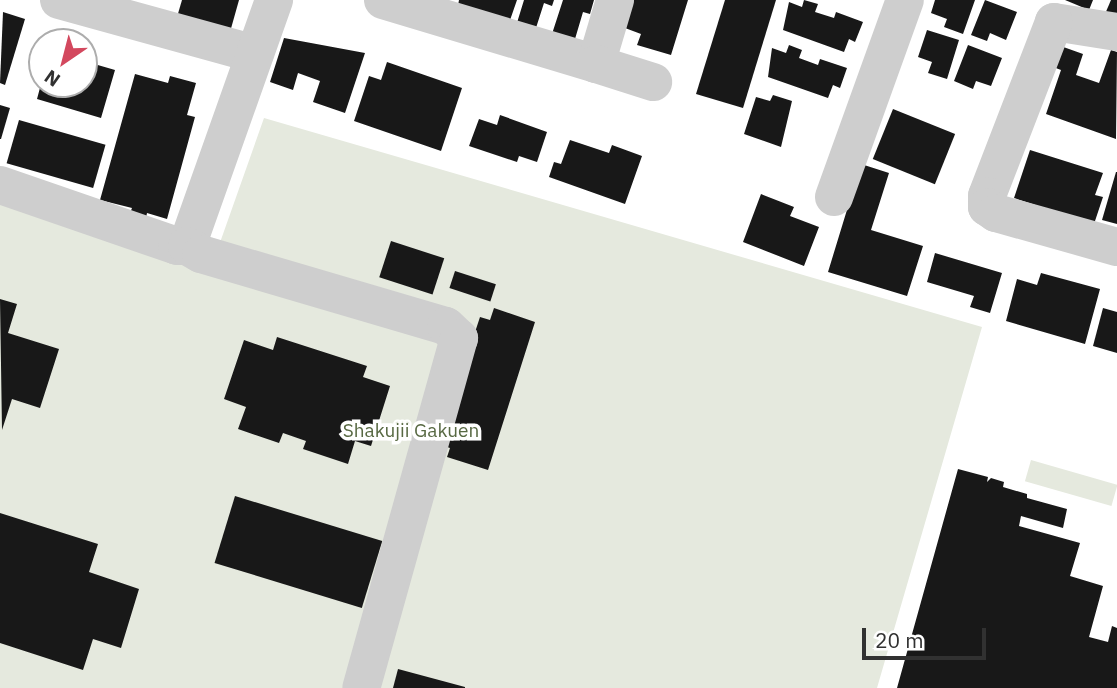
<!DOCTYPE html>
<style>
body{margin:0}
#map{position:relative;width:1117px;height:688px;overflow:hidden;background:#fff;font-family:"IBM Plex Sans",sans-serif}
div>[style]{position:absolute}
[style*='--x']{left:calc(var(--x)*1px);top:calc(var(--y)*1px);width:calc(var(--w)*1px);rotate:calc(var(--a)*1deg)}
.green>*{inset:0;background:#e5e9de;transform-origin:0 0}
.building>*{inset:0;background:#181818;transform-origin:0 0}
.minor>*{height:38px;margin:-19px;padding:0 19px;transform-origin:19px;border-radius:19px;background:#cecece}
span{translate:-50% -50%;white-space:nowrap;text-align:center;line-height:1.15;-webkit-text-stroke:7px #fff;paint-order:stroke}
.park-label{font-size:19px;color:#586943}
.north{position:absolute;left:28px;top:28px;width:70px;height:70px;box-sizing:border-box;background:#fff;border:2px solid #adadad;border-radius:50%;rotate:215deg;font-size:19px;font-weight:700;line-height:28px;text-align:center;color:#313131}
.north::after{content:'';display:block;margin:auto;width:24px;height:32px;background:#d3485e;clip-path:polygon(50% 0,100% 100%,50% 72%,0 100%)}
.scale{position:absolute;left:862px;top:628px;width:124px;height:32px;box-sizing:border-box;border:4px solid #313131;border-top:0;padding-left:9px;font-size:21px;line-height:24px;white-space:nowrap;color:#313131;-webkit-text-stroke:5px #fff;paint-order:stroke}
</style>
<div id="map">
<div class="green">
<div style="clip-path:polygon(264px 118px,982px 327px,877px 688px,0 688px,0 199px,211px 268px)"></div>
<div style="left:1031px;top:460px;width:90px;height:22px;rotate:16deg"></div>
</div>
<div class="building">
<div style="clip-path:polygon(182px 0,239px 0,230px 32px,177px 17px)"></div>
<div style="clip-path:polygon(459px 0,517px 0,509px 23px,458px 5px)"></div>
<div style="clip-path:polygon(524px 0,554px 0,552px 6px,544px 3px,535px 31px,516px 26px)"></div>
<div style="clip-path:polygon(563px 0,594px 0,590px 14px,583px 12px,575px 39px,551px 37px)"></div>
<div style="clip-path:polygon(634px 0,688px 0,671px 55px,637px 45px,641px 34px,625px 28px)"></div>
<div style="clip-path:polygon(725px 0,776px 0,743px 108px,696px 94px)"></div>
<div style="clip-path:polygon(804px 0,818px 4px,815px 12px,834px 18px,836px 12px,863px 22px,855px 42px,849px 39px,844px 52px,783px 30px,789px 2px,802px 7px)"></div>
<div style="clip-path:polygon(935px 0,975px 0,963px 34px,944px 27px,947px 19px,931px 13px)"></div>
<div style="clip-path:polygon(985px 0,1017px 12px,1006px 40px,990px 33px,987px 41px,971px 35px)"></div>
<div style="clip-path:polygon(1065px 0,1093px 0,1089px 10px)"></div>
<div style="clip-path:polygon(1111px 0,1117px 0,1117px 19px,1105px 14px)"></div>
<div style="clip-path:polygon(3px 12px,25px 19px,5px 85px,0 83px)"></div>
<div style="clip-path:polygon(927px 30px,959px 40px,947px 79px,928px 73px,932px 62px,918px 57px)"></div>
<div style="clip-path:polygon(284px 38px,365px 53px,345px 113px,313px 102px,320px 81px,298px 73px,293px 90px,270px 82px)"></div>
<div style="clip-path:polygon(1055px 44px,1083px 54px,1076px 75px,1099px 83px,1111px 50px,1117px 52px,1116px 139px,1046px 114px,1061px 70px,1048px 65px)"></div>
<div style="clip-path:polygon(789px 45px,802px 50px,799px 58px,818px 65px,820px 59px,847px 68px,840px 88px,833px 85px,828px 98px,768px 77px,772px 48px,786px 53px)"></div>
<div style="clip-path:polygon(968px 45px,1002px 58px,991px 86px,976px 81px,973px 89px,954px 81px)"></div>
<div style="clip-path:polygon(84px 61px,115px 70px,101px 118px,37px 99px,41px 84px,84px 84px)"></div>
<div style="clip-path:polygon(387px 62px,462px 88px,441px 151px,354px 121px,369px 76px,381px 80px)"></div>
<div style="clip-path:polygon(135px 74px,168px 83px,170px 76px,196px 83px,187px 115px,195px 117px,167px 219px,147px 213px,146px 218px,130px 213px,132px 208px,100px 200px)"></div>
<div style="clip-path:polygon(773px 95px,792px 101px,781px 147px,744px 134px,756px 97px,770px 101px)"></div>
<div style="clip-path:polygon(0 105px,10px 108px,1px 139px,0 139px)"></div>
<div style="left:893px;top:109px;width:67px;height:54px;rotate:22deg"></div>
<div style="clip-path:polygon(500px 115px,547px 132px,537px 162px,519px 156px,517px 162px,469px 146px,479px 119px,497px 125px)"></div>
<div style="left:19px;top:120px;width:90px;height:45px;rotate:16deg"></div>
<div style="clip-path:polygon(570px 140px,609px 153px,612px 145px,642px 156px,625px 204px,549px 177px,554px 162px,561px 164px)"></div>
<div style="clip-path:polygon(1030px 150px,1103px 173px,1095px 195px,1103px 197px,1094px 224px,1014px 198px)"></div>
<div style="clip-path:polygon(861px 164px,889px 173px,871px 230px,923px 246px,907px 296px,828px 272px)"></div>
<div style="clip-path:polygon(1116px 172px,1117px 172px,1117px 224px,1102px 220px)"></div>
<div style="clip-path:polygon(761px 194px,794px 207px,790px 216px,819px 227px,804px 266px,743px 242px)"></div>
<div style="left:391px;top:241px;width:56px;height:38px;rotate:18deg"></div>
<div style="clip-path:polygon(935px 253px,1002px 273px,990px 313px,970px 307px,974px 296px,927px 282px)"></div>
<div style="left:455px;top:271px;width:43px;height:18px;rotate:18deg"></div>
<div style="clip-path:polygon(1041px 273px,1100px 289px,1085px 344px,1006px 321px,1017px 279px,1037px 285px)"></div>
<div style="clip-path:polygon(0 299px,17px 304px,8px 333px,59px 349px,40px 408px,12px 399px,2px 430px)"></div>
<div style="clip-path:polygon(494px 308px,535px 322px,488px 470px,447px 457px,450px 448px,438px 444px,480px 317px,490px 320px)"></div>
<div style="clip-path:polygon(1103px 308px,1117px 312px,1117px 353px,1093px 346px)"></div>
<div style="clip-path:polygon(277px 337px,367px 366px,363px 377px,390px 386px,371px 446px,355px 441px,348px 464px,303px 449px,306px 441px,283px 433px,279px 443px,238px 429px,246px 407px,224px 399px,244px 340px,273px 350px)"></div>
<div style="clip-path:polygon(958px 469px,988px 477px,987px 482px,991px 478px,1004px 482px,1003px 487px,1027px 494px,1027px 498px,1067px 509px,1063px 528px,1021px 516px,1019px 526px,1080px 543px,1070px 576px,1103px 586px,1089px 637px,1108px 642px,1112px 626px,1117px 628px,1117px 688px,897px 688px)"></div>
<div style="left:235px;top:496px;width:154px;height:70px;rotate:17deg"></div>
<div style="clip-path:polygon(0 513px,98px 544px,89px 572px,139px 589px,121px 648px,93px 639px,83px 670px,0 643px)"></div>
<div style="clip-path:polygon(398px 669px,465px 687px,465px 688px,393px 688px)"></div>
</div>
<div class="minor">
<div style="--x:59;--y:0;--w:203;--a:15.4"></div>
<div style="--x:383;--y:0;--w:222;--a:16.7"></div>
<div style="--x:596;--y:64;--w:67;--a:-73.5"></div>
<div style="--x:1117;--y:32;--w:64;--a:-171"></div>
<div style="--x:1054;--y:22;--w:186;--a:111.1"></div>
<div style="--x:987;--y:196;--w:11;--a:90"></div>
<div style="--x:987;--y:207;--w:11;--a:34"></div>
<div style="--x:996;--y:213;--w:126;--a:15.7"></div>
<div style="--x:596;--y:64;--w:60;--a:17.5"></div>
<div style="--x:0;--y:185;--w:187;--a:19"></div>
<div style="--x:177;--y:246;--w:10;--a:0"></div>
<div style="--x:187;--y:246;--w:261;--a:-70.5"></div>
<div style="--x:834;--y:197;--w:209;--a:-70.2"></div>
<div style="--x:187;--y:246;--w:16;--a:30"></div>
<div style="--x:201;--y:254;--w:255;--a:16.4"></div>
<div style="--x:446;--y:326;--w:18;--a:43"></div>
<div style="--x:459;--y:338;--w:363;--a:105.6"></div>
</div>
<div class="park-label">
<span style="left:411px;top:431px">Shakujii Gakuen</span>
</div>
<div class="north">N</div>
<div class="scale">20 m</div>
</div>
